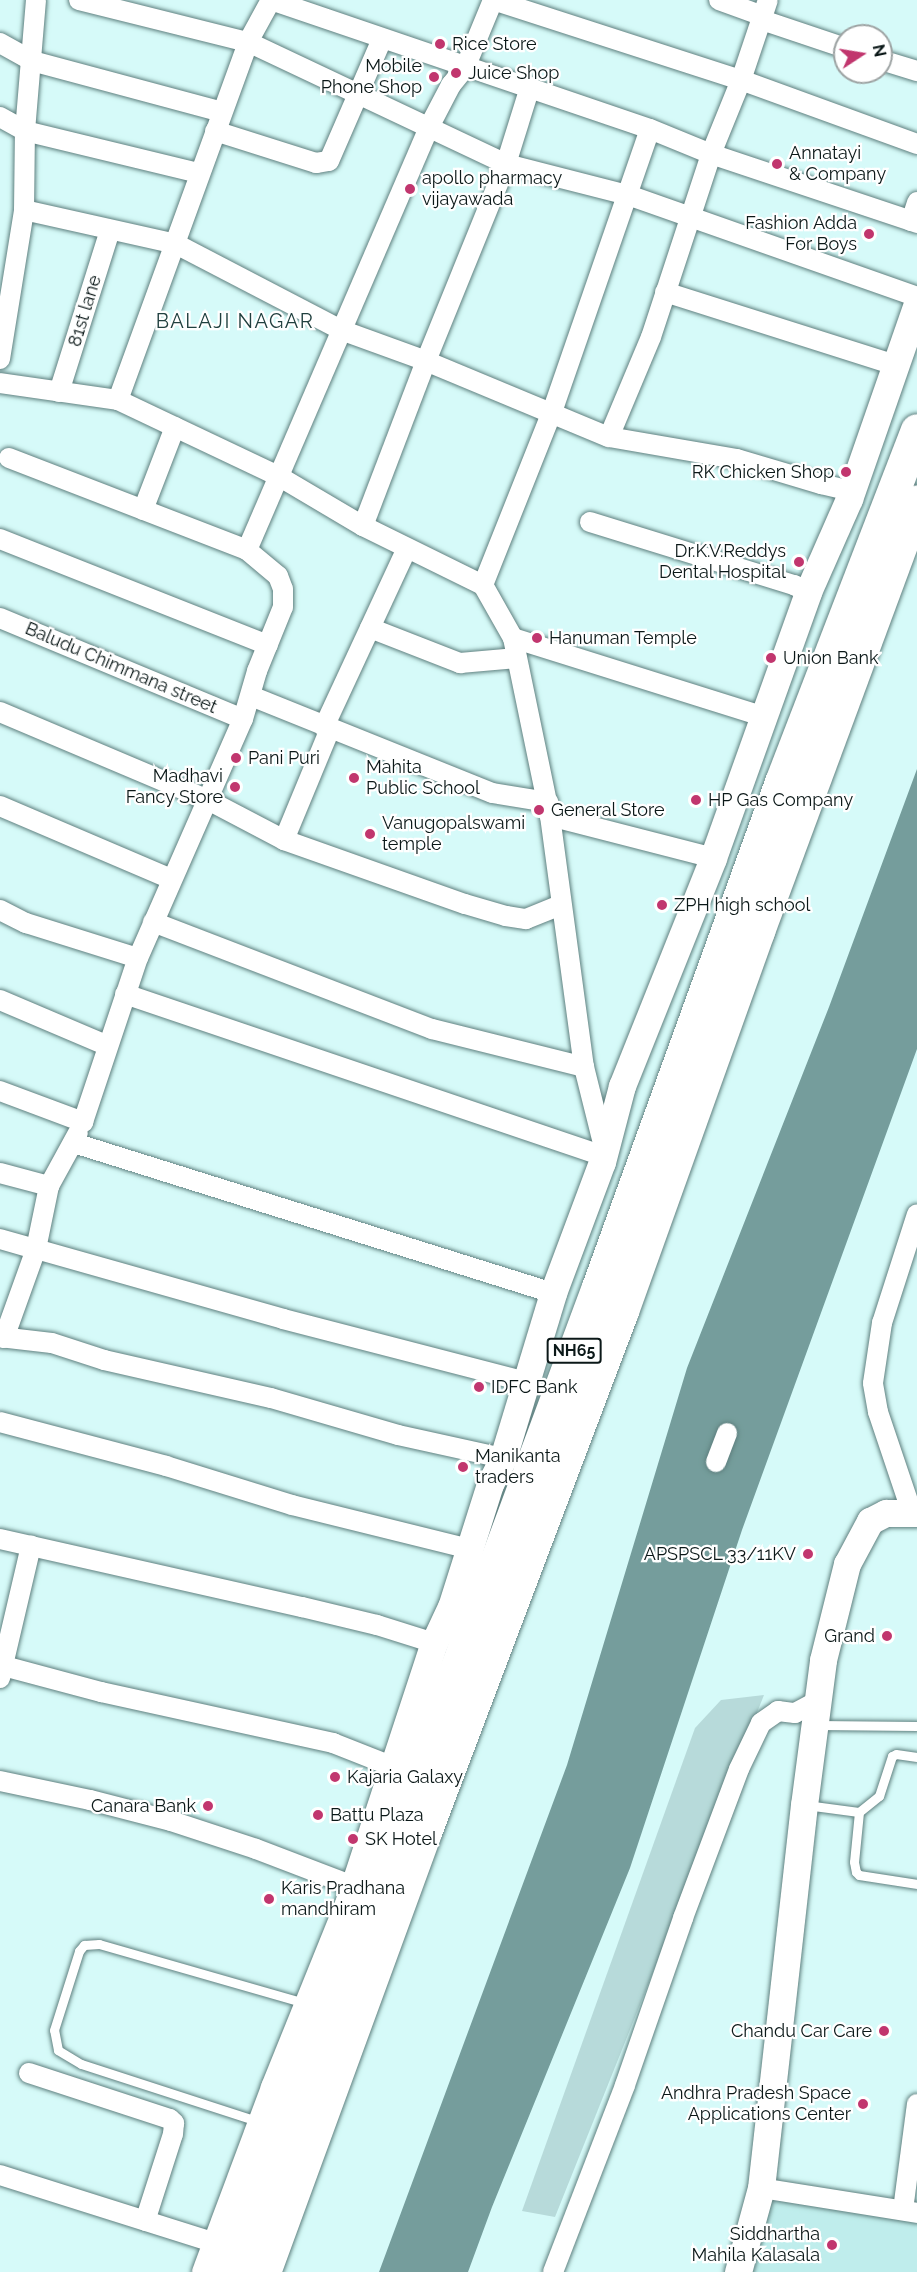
<!DOCTYPE html>
<style>
body{margin:0}
#map{position:relative;width:917px;height:2272px;overflow:hidden;background:#d6faf9;font-family:Raleway,sans-serif}
div>[style]{position:absolute}
[style*='--x']{left:calc(var(--x)*1px);top:calc(var(--y)*1px);width:calc(var(--w)*1px);rotate:calc(var(--a)*1deg)}
.built>*{inset:0;background:#bfedec}
.green>*{inset:0;background:#b7dada}
.water>*{inset:0;background:#759d9c}
.roads{filter:drop-shadow(0 0 2px #5f807f) drop-shadow(0 0 2px #5f807f)}
.lane>*{height:9px;margin:-4.5px;padding:0 4.5px;transform-origin:4.5px;border-radius:4.5px;background:#fff}
.street>*{height:20px;margin:-10px;padding:0 10px;transform-origin:10px;border-radius:10px;background:#fff}
.secondary>*{height:27px;margin:-13.5px;padding:0 13.5px;transform-origin:13.5px;border-radius:13.5px;background:#fff}
.highway>*{height:33px;margin:-16.5px;padding:0 16.5px;transform-origin:16.5px;border-radius:16.5px;background:#fff}
.dots>*{width:16px;height:16px;translate:-50% -50%;box-sizing:border-box;border:3px solid #fff;border-radius:50%}
span{translate:-50% -50%;white-space:nowrap;text-align:center;line-height:1.15;-webkit-text-stroke:4.5px #fff;paint-order:stroke}
.shield-label span{padding:2px 4px;background:#fff;border:2px solid;border-radius:4px;-webkit-text-stroke-width:0}
.shield-label{font-size:16px;color:#0b1818;font-weight:700}
.poi-label{font-size:18px;color:#0b1818}
.left{translate:0 -50%;text-align:left}
.right{translate:-100% -50%;text-align:right}
.street-label{font-size:18px;color:#0b1818}
.neighbourhood-label{font-size:20px;color:#20403f;letter-spacing:1.5px}
.north{position:absolute;left:833px;top:24px;width:60px;height:60px;box-sizing:border-box;background:#fff;border:2px solid #9da3a3;border-radius:50%;rotate:78deg;font-size:16px;font-weight:700;line-height:24px;text-align:center;color:#0b1818}
.north::after{content:'';display:block;margin:auto;width:21px;height:27px;background:#c1366e;clip-path:polygon(50% 0,100% 100%,50% 72%,0 100%)}
</style>
<div id="map">
<div class="built">
<div style="clip-path:polygon(762px 2189px,917px 2218px,917px 2272px,739px 2272px)"></div>
</div>
<div class="green">
<div style="clip-path:polygon(764px 1695px,555px 2217px,522px 2211px,695px 1728px,721px 1700px)"></div>
</div>
<div class="water">
<div style="clip-path:polygon(917px 769px,917px 1049px,742px 1530px,630px 1868px,492px 2207px,468px 2272px,379px 2272px,567px 1765px,687px 1368px,829px 1007px)"></div>
</div>
<div class="roads">
<div class="lane">
<div style="--x:817;--y:1725;--w:100;--a:0.6"></div>
<div style="--x:806;--y:1805;--w:53;--a:7.5"></div>
<div style="--x:859;--y:1812;--w:26;--a:-39"></div>
<div style="--x:879;--y:1796;--w:42;--a:-72"></div>
<div style="--x:892;--y:1756;--w:4;--a:-27"></div>
<div style="--x:896;--y:1754;--w:21;--a:8"></div>
<div style="--x:859;--y:1812;--w:50;--a:95.7"></div>
<div style="--x:854;--y:1862;--w:10;--a:79"></div>
<div style="--x:856;--y:1872;--w:4;--a:45"></div>
<div style="--x:859;--y:1875;--w:59;--a:8.8"></div>
<div style="--x:260;--y:2122;--w:188;--a:-162"></div>
<div style="--x:81;--y:2064;--w:27;--a:-149"></div>
<div style="--x:58;--y:2050;--w:20;--a:-101"></div>
<div style="--x:54;--y:2030;--w:83;--a:-72.4"></div>
<div style="--x:79;--y:1951;--w:8;--a:-50"></div>
<div style="--x:84;--y:1945;--w:15;--a:-4"></div>
<div style="--x:99;--y:1944;--w:214;--a:16"></div>
</div>
<div class="street">
<div style="--x:79;--y:0;--w:174;--a:14"></div>
<div style="--x:248;--y:42;--w:285;--a:25.3"></div>
<div style="--x:506;--y:164;--w:126;--a:14.3"></div>
<div style="--x:628;--y:195;--w:306;--a:19.4"></div>
<div style="--x:493;--y:0;--w:261;--a:17.9"></div>
<div style="--x:741;--y:80;--w:187;--a:20"></div>
<div style="--x:719;--y:0;--w:47;--a:20"></div>
<div style="--x:762;--y:20;--w:88;--a:18.6"></div>
<div style="--x:0;--y:43;--w:37;--a:29"></div>
<div style="--x:32;--y:61;--w:197;--a:15"></div>
<div style="--x:881;--y:60;--w:38;--a:17"></div>
<div style="--x:0;--y:117;--w:29;--a:29"></div>
<div style="--x:25;--y:131;--w:178;--a:13.6"></div>
<div style="--x:215;--y:131;--w:106;--a:17.6"></div>
<div style="--x:316;--y:163;--w:13;--a:-9"></div>
<div style="--x:329;--y:161;--w:133;--a:-66.5"></div>
<div style="--x:24;--y:210;--w:156;--a:12.6"></div>
<div style="--x:176;--y:244;--w:186;--a:27.5"></div>
<div style="--x:341;--y:330;--w:90;--a:20"></div>
<div style="--x:426;--y:361;--w:198;--a:22.6"></div>
<div style="--x:609;--y:437;--w:130;--a:9.8"></div>
<div style="--x:737;--y:459;--w:88;--a:16.6"></div>
<div style="--x:821;--y:484;--w:32;--a:13"></div>
<div style="--x:911;--y:221;--w:20;--a:-72"></div>
<div style="--x:665;--y:292;--w:241;--a:17.6"></div>
<div style="--x:0;--y:359;--w:151;--a:-80.8"></div>
<div style="--x:24;--y:210;--w:79;--a:-89.3"></div>
<div style="--x:25;--y:131;--w:131;--a:-85.2"></div>
<div style="--x:0;--y:383;--w:119;--a:8.2"></div>
<div style="--x:118;--y:400;--w:179;--a:25.4"></div>
<div style="--x:280;--y:477;--w:96;--a:30.6"></div>
<div style="--x:363;--y:526;--w:134;--a:26.2"></div>
<div style="--x:483;--y:585;--w:61;--a:60.5"></div>
<div style="--x:513;--y:638;--w:182;--a:78.3"></div>
<div style="--x:550;--y:816;--w:253;--a:82.3"></div>
<div style="--x:584;--y:1067;--w:82;--a:76"></div>
<div style="--x:59;--y:392;--w:170;--a:-72.5"></div>
<div style="--x:118;--y:400;--w:381;--a:-70"></div>
<div style="--x:248;--y:42;--w:48;--a:-61.3"></div>
<div style="--x:271;--y:0;--w:400;--a:18.8"></div>
<div style="--x:609;--y:437;--w:108;--a:-67.2"></div>
<div style="--x:651;--y:337;--w:193;--a:-71.8"></div>
<div style="--x:711;--y:154;--w:80;--a:-67.9"></div>
<div style="--x:741;--y:80;--w:84;--a:-71.4"></div>
<div style="--x:9;--y:458;--w:255;--a:21.1"></div>
<div style="--x:143;--y:510;--w:89;--a:-68.9"></div>
<div style="--x:590;--y:522;--w:214;--a:17.2"></div>
<div style="--x:794;--y:585;--w:16;--a:27"></div>
<div style="--x:363;--y:526;--w:177;--a:-69.1"></div>
<div style="--x:426;--y:361;--w:213;--a:-67.9"></div>
<div style="--x:506;--y:164;--w:81;--a:-72.7"></div>
<div style="--x:0;--y:539;--w:288;--a:21.6"></div>
<div style="--x:483;--y:585;--w:186;--a:-68.3"></div>
<div style="--x:552;--y:412;--w:299;--a:-70.9"></div>
<div style="--x:650;--y:129;--w:66;--a:22.3"></div>
<div style="--x:711;--y:154;--w:217;--a:18.5"></div>
<div style="--x:0;--y:618;--w:263;--a:22.6"></div>
<div style="--x:370;--y:628;--w:97;--a:21.3"></div>
<div style="--x:460;--y:663;--w:57;--a:-5"></div>
<div style="--x:513;--y:638;--w:264;--a:17.4"></div>
<div style="--x:251;--y:696;--w:260;--a:21.9"></div>
<div style="--x:492;--y:793;--w:57;--a:9.1"></div>
<div style="--x:0;--y:712;--w:224;--a:22.9"></div>
<div style="--x:206;--y:799;--w:88;--a:27.7"></div>
<div style="--x:284;--y:840;--w:192;--a:19.5"></div>
<div style="--x:465;--y:904;--w:43;--a:16.3"></div>
<div style="--x:506;--y:916;--w:20;--a:9"></div>
<div style="--x:526;--y:919;--w:37;--a:-22"></div>
<div style="--x:324;--y:727;--w:197;--a:-65.1"></div>
<div style="--x:0;--y:806;--w:186;--a:23.1"></div>
<div style="--x:550;--y:816;--w:168;--a:14.4"></div>
<div style="--x:284;--y:840;--w:120;--a:-67.5"></div>
<div style="--x:0;--y:910;--w:29;--a:27"></div>
<div style="--x:26;--y:923;--w:117;--a:17.4"></div>
<div style="--x:153;--y:922;--w:299;--a:21"></div>
<div style="--x:432;--y:1029;--w:157;--a:14"></div>
<div style="--x:125;--y:994;--w:505;--a:18.72"></div>
<div style="--x:0;--y:1000;--w:115;--a:23"></div>
<div style="--x:0;--y:1091;--w:89;--a:20.5"></div>
<div style="--x:83;--y:1122;--w:173;--a:-71.5"></div>
<div style="--x:138;--y:958;--w:261;--a:-66.3"></div>
<div style="--x:243;--y:719;--w:50;--a:-73.7"></div>
<div style="--x:257;--y:671;--w:69;--a:-67.9"></div>
<div style="--x:283;--y:607;--w:18;--a:-90"></div>
<div style="--x:283;--y:589;--w:14;--a:-111"></div>
<div style="--x:278;--y:576;--w:40;--a:-140"></div>
<div style="--x:247;--y:550;--w:458;--a:-66.7"></div>
<div style="--x:428;--y:129;--w:50;--a:-62.4"></div>
<div style="--x:451;--y:85;--w:22;--a:-51"></div>
<div style="--x:465;--y:68;--w:74;--a:-67.6"></div>
<div style="--x:74;--y:1143;--w:502;--a:17.39"></div>
<div style="--x:0;--y:1173;--w:51;--a:14.9"></div>
<div style="--x:0;--y:1239;--w:37;--a:16"></div>
<div style="--x:36;--y:1249;--w:64;--a:-78.3"></div>
<div style="--x:49;--y:1186;--w:60;--a:-61.3"></div>
<div style="--x:0;--y:1337;--w:52;--a:6.6"></div>
<div style="--x:52;--y:1343;--w:55;--a:18.1"></div>
<div style="--x:104;--y:1360;--w:171;--a:12.8"></div>
<div style="--x:271;--y:1398;--w:132;--a:16.2"></div>
<div style="--x:398;--y:1435;--w:107;--a:12.4"></div>
<div style="--x:4;--y:1338;--w:95;--a:-70.2"></div>
<div style="--x:36;--y:1249;--w:257;--a:15.8"></div>
<div style="--x:283;--y:1319;--w:251;--a:14.5"></div>
<div style="--x:0;--y:1422;--w:172;--a:14.8"></div>
<div style="--x:166;--y:1466;--w:132;--a:17.2"></div>
<div style="--x:292;--y:1505;--w:183;--a:13.9"></div>
<div style="--x:716;--y:1462;--w:31;--a:-69"></div>
<div style="--x:912;--y:1513;--w:107;--a:-108.6"></div>
<div style="--x:878;--y:1412;--w:29;--a:-100"></div>
<div style="--x:873;--y:1383;--w:61;--a:-81.5"></div>
<div style="--x:882;--y:1323;--w:114;--a:-72.2"></div>
<div style="--x:0;--y:1539;--w:310;--a:12.7"></div>
<div style="--x:302;--y:1607;--w:77;--a:13.5"></div>
<div style="--x:377;--y:1625;--w:60;--a:17.5"></div>
<div style="--x:0;--y:1665;--w:105;--a:15"></div>
<div style="--x:101;--y:1692;--w:238;--a:12.4"></div>
<div style="--x:333;--y:1743;--w:62;--a:21.6"></div>
<div style="--x:0;--y:1678;--w:136;--a:-76.8"></div>
<div style="--x:0;--y:1781;--w:92;--a:11.9"></div>
<div style="--x:90;--y:1800;--w:84;--a:14.5"></div>
<div style="--x:171;--y:1821;--w:89;--a:18.2"></div>
<div style="--x:256;--y:1849;--w:118;--a:20.9"></div>
<div style="--x:29;--y:2073;--w:148;--a:18.1"></div>
<div style="--x:170;--y:2119;--w:6;--a:45"></div>
<div style="--x:174;--y:2123;--w:11;--a:95"></div>
<div style="--x:173;--y:2134;--w:91;--a:107.8"></div>
<div style="--x:0;--y:2175;--w:226;--a:17.5"></div>
<div style="--x:761;--y:2188;--w:158;--a:9.1"></div>
<div style="--x:903;--y:2210;--w:107;--a:-82.5"></div>
<div style="--x:553;--y:2272;--w:200;--a:-68.9"></div>
<div style="--x:625;--y:2085;--w:177;--a:-70.8"></div>
<div style="--x:683;--y:1918;--w:159;--a:-69.4"></div>
<div style="--x:739;--y:1769;--w:51;--a:-64.4"></div>
<div style="--x:761;--y:1723;--w:21;--a:-35"></div>
<div style="--x:778;--y:1711;--w:17;--a:7"></div>
<div style="--x:795;--y:1713;--w:26;--a:-28"></div>
</div>
<div class="secondary">
<div style="--x:205;--y:2272;--w:197;--a:-69.5"></div>
<div style="--x:274;--y:2087;--w:197;--a:-68"></div>
<div style="--x:348;--y:1904;--w:275;--a:-71.8"></div>
<div style="--x:434;--y:1643;--w:40;--a:-65"></div>
<div style="--x:451;--y:1607;--w:129;--a:-72.4"></div>
<div style="--x:490;--y:1484;--w:29;--a:-63"></div>
<div style="--x:503;--y:1458;--w:172;--a:-73.1"></div>
<div style="--x:553;--y:1293;--w:140;--a:-69.5"></div>
<div style="--x:602;--y:1162;--w:79;--a:-75.3"></div>
<div style="--x:622;--y:1086;--w:245;--a:-68.2"></div>
<div style="--x:713;--y:858;--w:282;--a:-70.3"></div>
<div style="--x:808;--y:592;--w:102;--a:-66.2"></div>
<div style="--x:849;--y:499;--w:207;--a:-70.8"></div>
<div style="--x:738;--y:2272;--w:87;--a:-74.7"></div>
<div style="--x:761;--y:2188;--w:385;--a:-83.6"></div>
<div style="--x:804;--y:1805;--w:146;--a:-82.5"></div>
<div style="--x:823;--y:1660;--w:99;--a:-76"></div>
<div style="--x:847;--y:1564;--w:49;--a:-61.9"></div>
<div style="--x:870;--y:1521;--w:18;--a:-27"></div>
<div style="--x:886;--y:1513;--w:31;--a:0"></div>
</div>
<div class="highway">
<div style="--x:232;--y:2272;--w:1051;--a:-69.62"></div>
<div style="--x:598;--y:1287;--w:537;--a:-70.08"></div>
<div style="--x:781;--y:782;--w:377;--a:-68.9"></div>
<div style="--x:264;--y:2272;--w:469;--a:-69.9"></div>
<div style="--x:425;--y:1832;--w:557;--a:-69.29"></div>
<div style="--x:622;--y:1311;--w:404;--a:-70.3"></div>
<div style="--x:758;--y:931;--w:458;--a:-69.7"></div>
</div>
</div>
<div class="dots">
<div style="left:440px;top:44px;background:#c1366e"></div>
<div style="left:456px;top:73px;background:#c1366e"></div>
<div style="left:434px;top:77px;background:#c1366e"></div>
<div style="left:777px;top:164px;background:#c1366e"></div>
<div style="left:410px;top:189px;background:#c1366e"></div>
<div style="left:869px;top:234px;background:#c1366e"></div>
<div style="left:846px;top:472px;background:#c1366e"></div>
<div style="left:799px;top:562px;background:#c1366e"></div>
<div style="left:537px;top:638px;background:#c1366e"></div>
<div style="left:771px;top:658px;background:#c1366e"></div>
<div style="left:236px;top:758px;background:#c1366e"></div>
<div style="left:354px;top:778px;background:#c1366e"></div>
<div style="left:235px;top:787px;background:#c1366e"></div>
<div style="left:696px;top:800px;background:#c1366e"></div>
<div style="left:539px;top:810px;background:#c1366e"></div>
<div style="left:370px;top:834px;background:#c1366e"></div>
<div style="left:662px;top:905px;background:#c1366e"></div>
<div style="left:479px;top:1387px;background:#c1366e"></div>
<div style="left:463px;top:1467px;background:#c1366e"></div>
<div style="left:808px;top:1554px;background:#c1366e"></div>
<div style="left:887px;top:1636px;background:#c1366e"></div>
<div style="left:335px;top:1777px;background:#c1366e"></div>
<div style="left:208px;top:1806px;background:#c1366e"></div>
<div style="left:318px;top:1815px;background:#c1366e"></div>
<div style="left:353px;top:1839px;background:#c1366e"></div>
<div style="left:269px;top:1899px;background:#c1366e"></div>
<div style="left:884px;top:2031px;background:#c1366e"></div>
<div style="left:863px;top:2104px;background:#c1366e"></div>
<div style="left:832px;top:2245px;background:#c1366e"></div>
</div>
<div class="shield-label">
<span style="left:574px;top:1351px">NH65</span>
</div>
<div class="poi-label">
<span class="left" style="left:452px;top:44px">Rice Store</span>
<span class="right" style="left:422px;top:77px">Mobile<br>Phone Shop</span>
<span class="left" style="left:468px;top:73px">Juice Shop</span>
<span class="left" style="left:789px;top:164px">Annatayi<br>&amp; Company</span>
<span class="left" style="left:422px;top:189px">apollo pharmacy<br>vijayawada</span>
<span class="right" style="left:857px;top:234px">Fashion Adda<br>For Boys</span>
<span class="right" style="left:834px;top:472px">RK Chicken Shop</span>
<span class="right" style="left:786px;top:562px">Dr.K.V.Reddys<br>Dental Hospital</span>
<span class="left" style="left:549px;top:638px">Hanuman Temple</span>
<span class="left" style="left:783px;top:658px">Union Bank</span>
<span class="left" style="left:248px;top:758px">Pani Puri</span>
<span class="left" style="left:366px;top:778px">Mahita<br>Public School</span>
<span class="right" style="left:223px;top:787px">Madhavi<br>Fancy Store</span>
<span class="left" style="left:708px;top:800px">HP Gas Company</span>
<span class="left" style="left:551px;top:810px">General Store</span>
<span class="left" style="left:382px;top:834px">Vanugopalswami<br>temple</span>
<span class="left" style="left:674px;top:905px">ZPH high school</span>
<span class="left" style="left:491px;top:1387px">IDFC Bank</span>
<span class="left" style="left:475px;top:1467px">Manikanta<br>traders</span>
<span class="right" style="left:796px;top:1554px">APSPSCL 33/11KV</span>
<span class="right" style="left:875px;top:1636px">Grand</span>
<span class="left" style="left:347px;top:1777px">Kajaria Galaxy</span>
<span class="right" style="left:196px;top:1806px">Canara Bank</span>
<span class="left" style="left:330px;top:1815px">Battu Plaza</span>
<span class="left" style="left:365px;top:1839px">SK Hotel</span>
<span class="left" style="left:281px;top:1899px">Karis Pradhana<br>mandhiram</span>
<span class="right" style="left:872px;top:2031px">Chandu Car Care</span>
<span class="right" style="left:851px;top:2104px">Andhra Pradesh Space<br>Applications Center</span>
<span class="right" style="left:820px;top:2245px">Siddhartha<br>Mahila Kalasala</span>
</div>
<div class="street-label">
<span style="left:85px;top:311px;rotate:-73deg">81st lane</span>
<span style="left:121px;top:668px;rotate:23deg">Baludu Chimmana street</span>
</div>
<div class="neighbourhood-label">
<span style="left:235px;top:321px">BALAJI NAGAR</span>
</div>
<div class="north">N</div>
</div>
